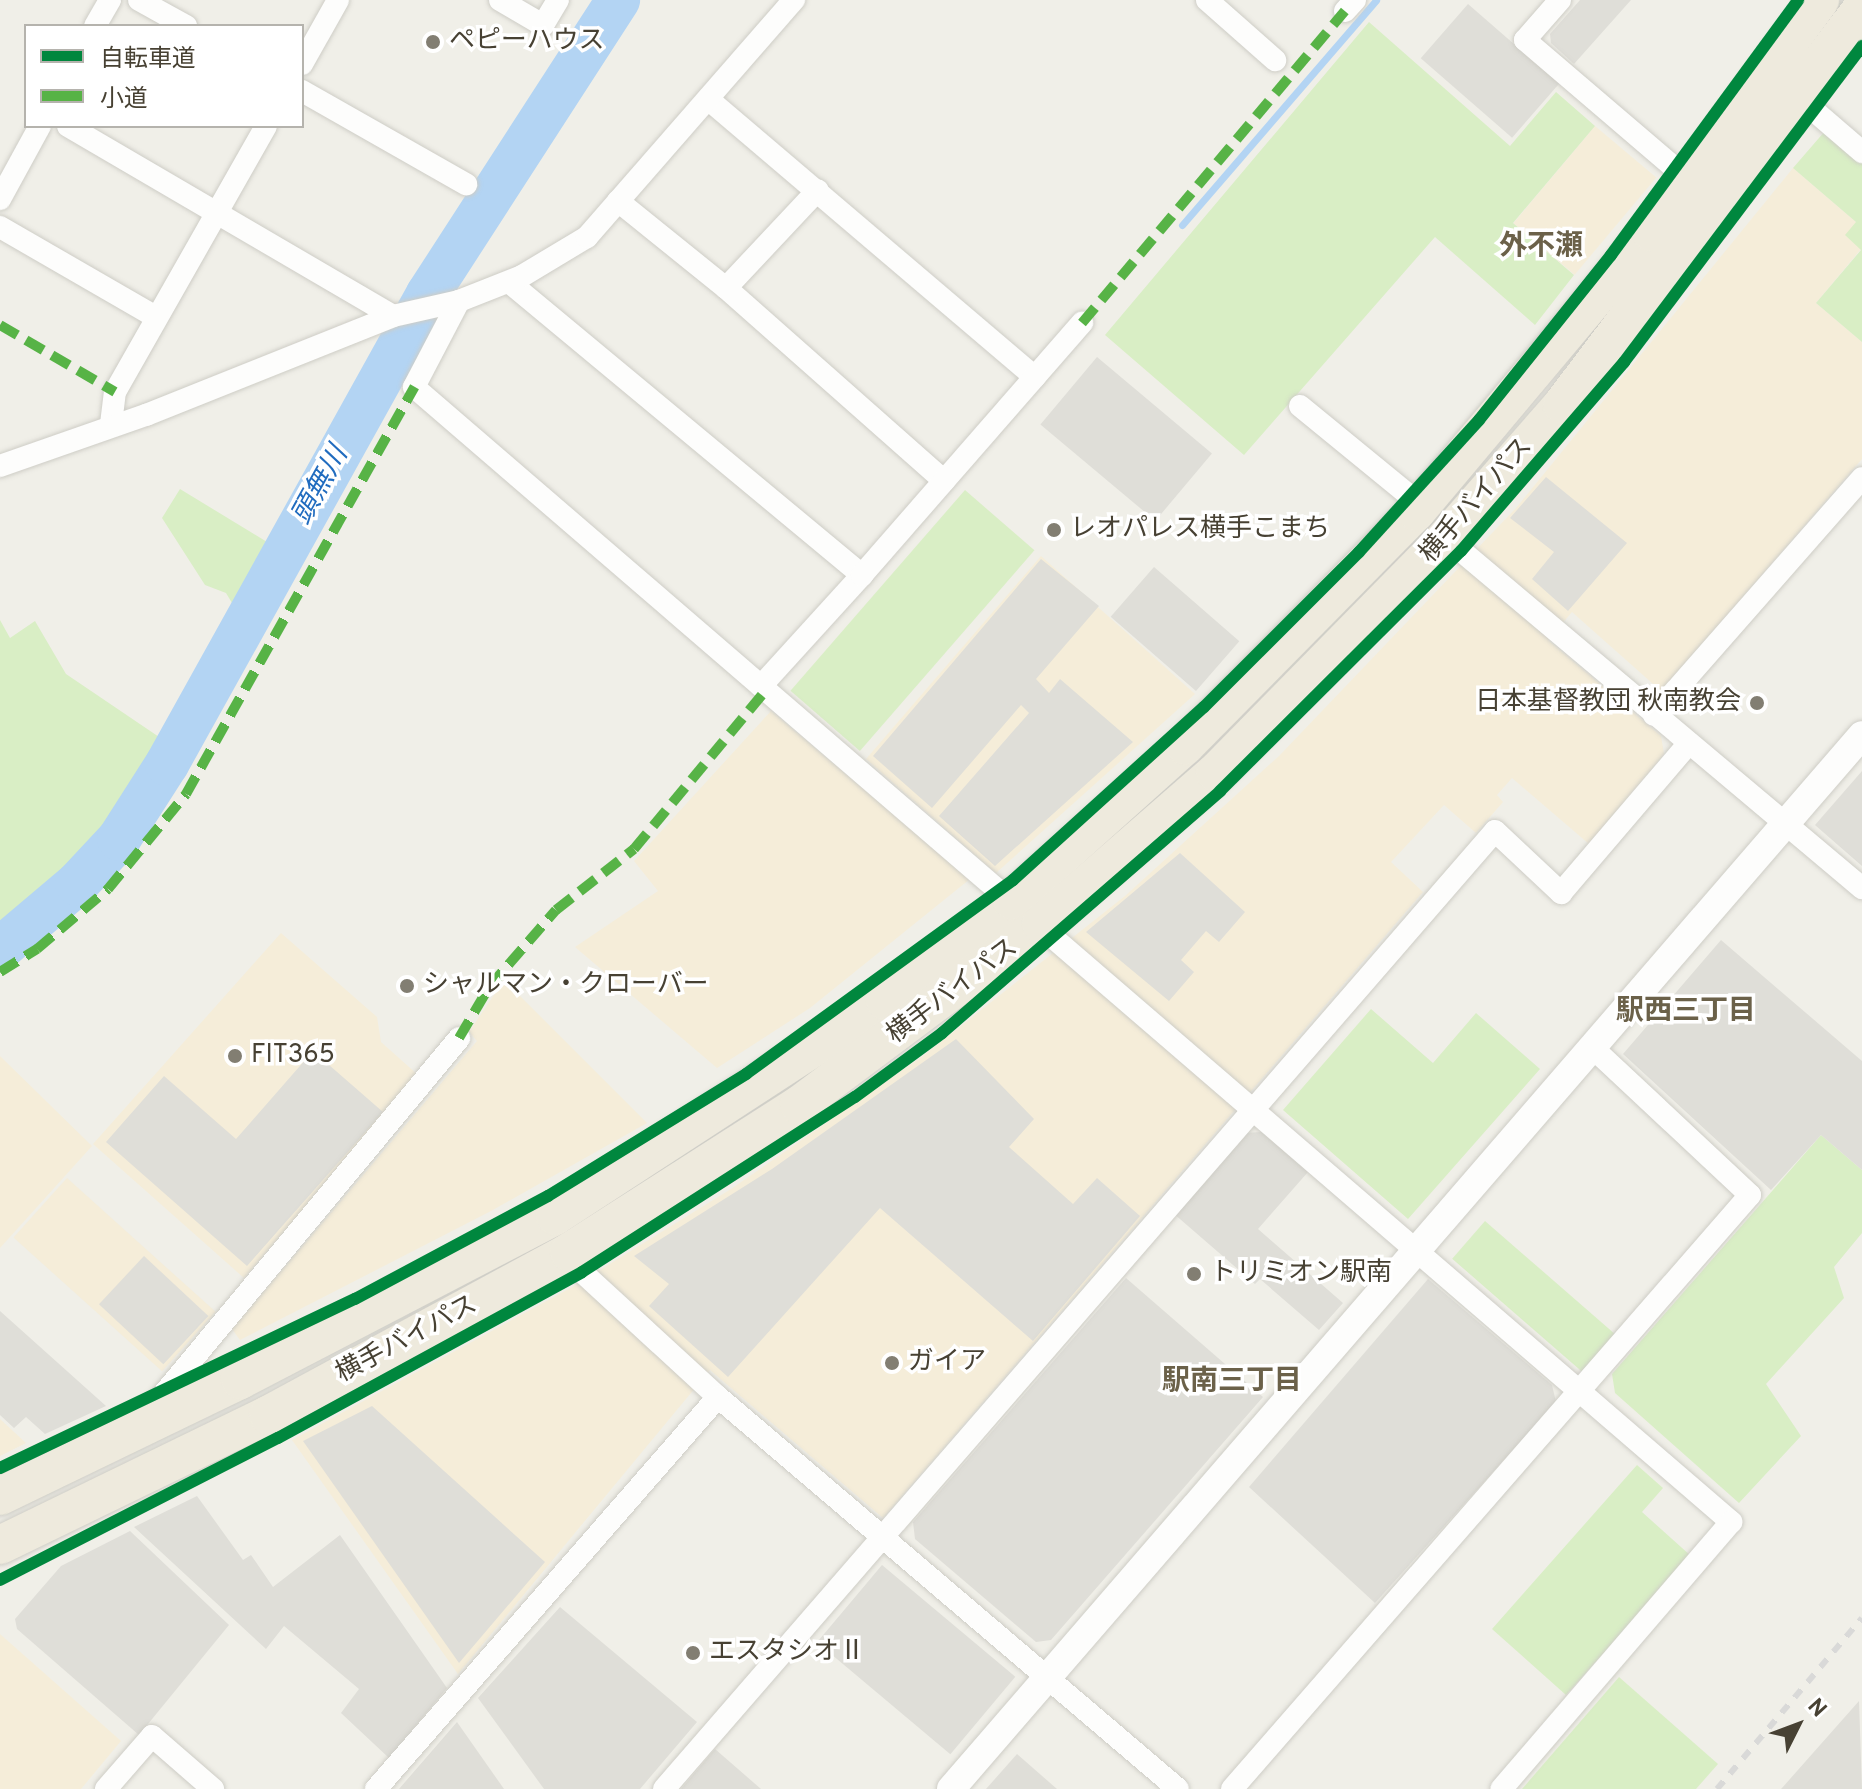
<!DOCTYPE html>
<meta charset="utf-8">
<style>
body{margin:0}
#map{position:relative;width:1862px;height:1789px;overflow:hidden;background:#f0efe8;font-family:Overpass,"Noto Sans JP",sans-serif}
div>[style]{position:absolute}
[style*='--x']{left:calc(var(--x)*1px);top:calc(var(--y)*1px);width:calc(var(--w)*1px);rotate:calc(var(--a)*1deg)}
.commercial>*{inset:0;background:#f5edd9;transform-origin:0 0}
.green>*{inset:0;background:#d9eec5;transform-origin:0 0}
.parking>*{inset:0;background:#dfded8;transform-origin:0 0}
.stream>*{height:7px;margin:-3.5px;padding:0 3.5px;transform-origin:3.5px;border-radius:3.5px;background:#b3d4f3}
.river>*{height:44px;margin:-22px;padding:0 22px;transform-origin:22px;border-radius:22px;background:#b3d4f3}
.roads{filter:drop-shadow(0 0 2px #cecdc6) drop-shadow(0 0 2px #cecdc6)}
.minor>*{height:22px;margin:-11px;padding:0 11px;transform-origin:11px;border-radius:11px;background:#fdfdfc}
.tertiary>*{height:28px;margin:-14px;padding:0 14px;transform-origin:14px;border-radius:14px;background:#fdfdfc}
.trunk>*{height:38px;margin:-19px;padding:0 19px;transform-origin:19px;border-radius:19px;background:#eeeadd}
.rail>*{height:6px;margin-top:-3px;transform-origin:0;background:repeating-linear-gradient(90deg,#d9d9d8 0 10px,transparent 0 20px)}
.quiet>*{height:10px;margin-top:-5px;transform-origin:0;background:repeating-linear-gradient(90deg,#57b346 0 20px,transparent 0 30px)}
.cycleway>*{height:12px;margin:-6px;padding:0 6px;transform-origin:6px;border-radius:6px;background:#00873e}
.dots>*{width:22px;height:22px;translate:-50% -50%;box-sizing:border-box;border:4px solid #fff;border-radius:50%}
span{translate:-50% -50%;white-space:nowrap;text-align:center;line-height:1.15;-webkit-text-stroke:7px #fff;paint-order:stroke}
.poi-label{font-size:26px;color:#474133}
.left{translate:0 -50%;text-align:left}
.right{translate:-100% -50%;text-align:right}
.street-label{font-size:26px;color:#474133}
.neighbourhood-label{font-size:28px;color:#6b6149;font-weight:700}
.water-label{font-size:28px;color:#216cbf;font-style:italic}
.legend{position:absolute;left:24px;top:24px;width:280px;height:104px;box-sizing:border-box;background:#fff;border:2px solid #b5b3ad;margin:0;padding:10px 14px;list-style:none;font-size:24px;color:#474133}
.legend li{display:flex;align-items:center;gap:16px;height:40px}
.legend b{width:40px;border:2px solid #b5b3ad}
.north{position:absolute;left:1758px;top:1685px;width:80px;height:80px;-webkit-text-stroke:6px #fff;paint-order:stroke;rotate:48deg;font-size:22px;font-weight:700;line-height:32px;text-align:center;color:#474133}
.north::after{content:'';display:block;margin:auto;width:28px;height:36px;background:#474133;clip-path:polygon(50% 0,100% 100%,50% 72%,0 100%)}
</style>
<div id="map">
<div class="commercial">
<div style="left:1595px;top:126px;width:80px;height:127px;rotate:40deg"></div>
<div style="clip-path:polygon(1793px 168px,1856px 222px,1861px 249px,1816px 303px,1862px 342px,1862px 459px,1661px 691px,1572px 612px,1548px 640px,1661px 736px,1664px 754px,1589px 844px,1512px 778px,1497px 795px,1503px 802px,1476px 833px,1444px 805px,1391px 862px,1423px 892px,883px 1518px,710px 1370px,458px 1674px,292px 1440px,574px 1286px,731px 1189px,923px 1056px,1125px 896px,1279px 756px,1516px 508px)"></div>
<div style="clip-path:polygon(1041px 556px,1195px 694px,996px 873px,866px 759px)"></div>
<div style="clip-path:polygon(771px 711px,970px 879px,810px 1008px,717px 1068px,575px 947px,658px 891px,634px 861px)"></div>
<div style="clip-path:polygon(281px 933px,377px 1017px,381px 1042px,418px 1075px,244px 1278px,93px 1144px)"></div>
<div style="clip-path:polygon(504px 980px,647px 1123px,491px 1211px,240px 1340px,232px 1329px,477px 1041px,469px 1032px)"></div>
<div style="clip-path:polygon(0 1056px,92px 1146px,0 1248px)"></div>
<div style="left:67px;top:1178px;width:200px;height:80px;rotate:42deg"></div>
<div style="clip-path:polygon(0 1419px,26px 1443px,0 1456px)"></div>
<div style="clip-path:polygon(0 1634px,121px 1741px,81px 1789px,0 1789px)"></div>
</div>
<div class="green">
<div style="clip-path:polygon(1369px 22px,1510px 146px,1556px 92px,1595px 126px,1513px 223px,1574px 275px,1535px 325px,1435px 237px,1244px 455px,1105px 335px)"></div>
<div style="clip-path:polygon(1825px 131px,1862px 162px,1862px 342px,1816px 303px,1861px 250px,1845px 235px,1856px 222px,1793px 168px)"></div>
<div style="clip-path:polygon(180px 489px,272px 545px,238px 613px,226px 593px,205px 585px,162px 518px)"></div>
<div style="left:965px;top:490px;width:92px;height:266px;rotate:41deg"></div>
<div style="clip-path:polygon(0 620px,10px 638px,35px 621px,66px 674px,165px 741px,120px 818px,0 931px)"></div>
<div style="clip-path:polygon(1371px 1009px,1433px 1063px,1476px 1013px,1540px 1069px,1408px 1219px,1283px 1110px)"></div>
<div style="clip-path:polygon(1821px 1135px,1862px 1170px,1862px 1233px,1834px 1267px,1844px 1298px,1766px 1384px,1801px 1436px,1739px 1503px,1615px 1393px,1612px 1374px)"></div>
<div style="left:1485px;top:1221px;width:174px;height:50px;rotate:41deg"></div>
<div style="clip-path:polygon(1637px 1465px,1663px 1488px,1642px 1512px,1691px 1556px,1566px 1695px,1492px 1629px)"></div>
<div style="clip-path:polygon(1619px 1677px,1718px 1764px,1696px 1789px,1522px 1789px)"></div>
</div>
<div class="parking">
<div style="clip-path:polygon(1580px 0,1631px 0,1574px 64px,1551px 43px,1550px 34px)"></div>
<div style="left:1468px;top:4px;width:121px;height:72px;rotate:41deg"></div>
<div style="left:1097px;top:357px;width:150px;height:88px;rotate:40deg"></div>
<div style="clip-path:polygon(1546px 477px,1627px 543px,1568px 611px,1532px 579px,1554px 552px,1510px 518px)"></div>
<div style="clip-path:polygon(1041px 559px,1099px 606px,1036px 679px,1049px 693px,1060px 679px,1133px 742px,995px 866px,939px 816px,1029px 713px,1021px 705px,932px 808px,873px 756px)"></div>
<div style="left:1154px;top:567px;width:113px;height:66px;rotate:41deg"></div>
<div style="clip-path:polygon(1862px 771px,1862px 866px,1815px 825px)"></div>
<div style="clip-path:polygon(1180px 853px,1245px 912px,1219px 942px,1206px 931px,1181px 960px,1194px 972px,1169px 1001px,1086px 932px)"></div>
<div style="clip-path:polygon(1721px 940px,1862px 1061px,1862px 1170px,1821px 1135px,1771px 1190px,1623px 1054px)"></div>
<div style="clip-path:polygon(956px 1039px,1034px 1119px,1009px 1147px,1073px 1204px,1097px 1178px,1140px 1216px,1033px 1341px,880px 1208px,728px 1377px,649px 1306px,669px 1284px,634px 1256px,772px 1169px)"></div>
<div style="clip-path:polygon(313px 1051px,383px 1112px,247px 1266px,106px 1142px,164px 1076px,236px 1139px)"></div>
<div style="clip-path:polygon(1262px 1132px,1308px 1172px,1258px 1229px,1343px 1303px,1319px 1330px,1260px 1279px,1255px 1284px,1173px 1213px,1243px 1133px)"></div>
<div style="left:144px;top:1256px;width:88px;height:66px;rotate:43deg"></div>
<div style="clip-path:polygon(1126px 1278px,1263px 1397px,1051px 1640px,1036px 1642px,915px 1539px,913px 1522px)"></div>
<div style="clip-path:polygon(1428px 1279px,1552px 1385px,1556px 1402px,1375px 1603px,1249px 1487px)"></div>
<div style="clip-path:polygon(0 1311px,106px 1406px,45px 1434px,26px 1417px,14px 1428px,0 1415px)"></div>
<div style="clip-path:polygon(372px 1406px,545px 1562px,459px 1663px,303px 1441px)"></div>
<div style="clip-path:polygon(197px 1496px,243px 1560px,251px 1555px,273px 1587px,340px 1535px,447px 1688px,389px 1758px,341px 1713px,359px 1689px,284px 1626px,266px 1649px,134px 1527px)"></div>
<div style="clip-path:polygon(130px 1531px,229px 1625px,139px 1735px,17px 1629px,15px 1619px,61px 1566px)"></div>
<div style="left:882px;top:1565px;width:174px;height:101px;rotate:40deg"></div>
<div style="clip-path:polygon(560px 1607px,697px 1722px,640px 1789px,544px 1789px,478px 1698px)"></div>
<div style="clip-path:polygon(1859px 1701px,1862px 1789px,1781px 1789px,1782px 1788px)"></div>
<div style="clip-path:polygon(457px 1722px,504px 1789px,399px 1789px)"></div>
<div style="clip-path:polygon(715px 1749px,761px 1789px,681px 1789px)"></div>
<div style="clip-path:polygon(1017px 1754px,1057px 1789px,986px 1789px)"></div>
</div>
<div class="stream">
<div style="--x:1182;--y:225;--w:297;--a:-49.2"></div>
</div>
<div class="river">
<div style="--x:0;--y:949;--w:101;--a:-40.2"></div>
<div style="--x:77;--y:884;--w:62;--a:-47"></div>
<div style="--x:119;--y:839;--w:89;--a:-57.4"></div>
<div style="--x:167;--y:764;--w:538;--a:-60.96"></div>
<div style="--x:428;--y:294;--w:350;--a:-57.1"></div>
</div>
<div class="roads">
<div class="minor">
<div style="--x:139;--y:0;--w:54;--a:29"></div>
<div style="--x:500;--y:0;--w:50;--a:30.2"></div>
<div style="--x:543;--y:25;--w:29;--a:-59"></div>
<div style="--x:1207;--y:0;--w:91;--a:41.4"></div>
<div style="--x:1560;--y:0;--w:53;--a:131.2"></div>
<div style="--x:1525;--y:40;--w:216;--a:40.5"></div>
<div style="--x:1345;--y:11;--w:15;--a:-48"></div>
<div style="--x:95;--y:26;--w:30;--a:-60"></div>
<div style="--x:302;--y:64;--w:73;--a:-60.6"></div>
<div style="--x:302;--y:91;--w:189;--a:29.6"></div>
<div style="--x:1797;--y:96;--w:86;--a:40.7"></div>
<div style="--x:708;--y:99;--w:429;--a:40.4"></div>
<div style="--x:68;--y:126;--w:376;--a:30.3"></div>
<div style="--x:0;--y:199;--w:83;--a:-61.3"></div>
<div style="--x:618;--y:201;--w:139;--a:38.9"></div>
<div style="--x:726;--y:288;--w:134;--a:-46.8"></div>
<div style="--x:0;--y:227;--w:180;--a:30"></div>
<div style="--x:509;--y:282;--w:459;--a:39.7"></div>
<div style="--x:862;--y:575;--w:150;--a:132.3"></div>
<div style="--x:726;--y:288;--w:291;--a:41.5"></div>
<div style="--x:459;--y:301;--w:97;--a:117.6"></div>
<div style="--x:414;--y:387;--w:1739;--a:40.75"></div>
<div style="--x:1731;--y:1522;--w:352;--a:130.7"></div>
<div style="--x:1300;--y:406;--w:158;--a:39.3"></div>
<div style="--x:111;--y:424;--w:32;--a:-83"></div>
<div style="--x:115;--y:392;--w:306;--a:-60.4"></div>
<div style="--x:0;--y:466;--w:155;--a:-19.3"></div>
<div style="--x:146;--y:415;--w:266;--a:-21.8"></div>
<div style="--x:393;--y:316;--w:68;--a:-12.8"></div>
<div style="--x:459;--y:301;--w:68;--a:-21.6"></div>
<div style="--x:522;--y:276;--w:76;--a:-31"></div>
<div style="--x:587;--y:237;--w:315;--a:-48.9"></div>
<div style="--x:1446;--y:538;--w:544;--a:40.08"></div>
<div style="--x:862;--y:575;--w:335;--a:-48.9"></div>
<div style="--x:1654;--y:715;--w:315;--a:-48.7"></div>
<div style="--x:569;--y:1252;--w:24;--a:57"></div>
<div style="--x:582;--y:1272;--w:185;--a:42.6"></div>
<div style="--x:718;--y:1397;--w:604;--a:40.44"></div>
<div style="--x:143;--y:1419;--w:495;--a:-50.3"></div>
<div style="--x:106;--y:1789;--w:70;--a:-49"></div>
<div style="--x:152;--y:1736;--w:81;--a:41"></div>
<div style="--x:376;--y:1789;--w:520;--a:-48.9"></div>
<div style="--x:664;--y:1789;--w:1268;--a:-49.06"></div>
<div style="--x:1495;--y:831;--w:91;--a:43.2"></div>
<div style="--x:1561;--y:893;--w:197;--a:-49.5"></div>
<div style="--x:1232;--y:1789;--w:788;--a:-48.91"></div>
<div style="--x:1750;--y:1195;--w:216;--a:-136.9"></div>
</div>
<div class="tertiary">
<div style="--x:951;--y:1789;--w:1393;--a:-49.16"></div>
</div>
<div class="trunk">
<div style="--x:0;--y:1496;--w:267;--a:-25.8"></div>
<div style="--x:240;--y:1380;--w:355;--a:-27.5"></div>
<div style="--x:555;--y:1216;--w:394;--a:-33.1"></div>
<div style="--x:885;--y:1001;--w:162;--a:-38.2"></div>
<div style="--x:1012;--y:901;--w:232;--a:-41.9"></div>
<div style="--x:1185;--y:746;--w:329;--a:-45.4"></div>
<div style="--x:1416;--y:512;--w:366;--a:-50"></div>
<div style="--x:1651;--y:232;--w:287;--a:-53.9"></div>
<div style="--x:0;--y:1545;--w:298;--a:-25.9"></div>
<div style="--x:268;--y:1415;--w:342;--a:-28.4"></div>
<div style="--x:569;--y:1252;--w:273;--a:-32.6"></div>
<div style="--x:799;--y:1105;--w:302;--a:-36.8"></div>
<div style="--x:1041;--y:924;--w:230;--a:-41"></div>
<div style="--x:1215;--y:773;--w:330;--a:-45.5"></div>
<div style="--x:1446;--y:538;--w:176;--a:-48.9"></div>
<div style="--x:1562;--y:405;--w:497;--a:-52.9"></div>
</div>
</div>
<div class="rail">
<div style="--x:1717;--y:1789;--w:224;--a:-49.7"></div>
</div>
<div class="quiet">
<div style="--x:1082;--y:323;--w:408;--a:-49.9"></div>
<div style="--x:0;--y:325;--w:133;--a:30.2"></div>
<div style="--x:0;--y:972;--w:44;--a:-31.9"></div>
<div style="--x:37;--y:949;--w:93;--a:-40.2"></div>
<div style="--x:108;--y:889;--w:123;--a:-50.6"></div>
<div style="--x:186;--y:794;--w:467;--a:-60.7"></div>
<div style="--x:459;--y:1038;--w:59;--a:-59.5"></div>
<div style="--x:489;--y:987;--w:102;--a:-49"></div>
<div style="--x:556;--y:910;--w:99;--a:-38"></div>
<div style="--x:634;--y:849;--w:207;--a:-50.3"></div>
</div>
<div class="cycleway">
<div style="--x:0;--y:1468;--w:393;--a:-25.5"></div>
<div style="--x:355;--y:1299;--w:219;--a:-28.1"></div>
<div style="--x:548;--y:1196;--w:233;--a:-31.6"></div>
<div style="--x:746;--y:1074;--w:330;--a:-36"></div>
<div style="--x:1013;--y:880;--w:258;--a:-42.2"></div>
<div style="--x:1204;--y:707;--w:219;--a:-45"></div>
<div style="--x:1359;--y:552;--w:178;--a:-47.7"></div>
<div style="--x:1479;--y:420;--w:211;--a:-51.3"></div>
<div style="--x:1611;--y:255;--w:316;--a:-53.7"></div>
<div style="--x:0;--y:1580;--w:312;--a:-27.1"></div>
<div style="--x:278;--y:1438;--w:346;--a:-28.6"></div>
<div style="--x:582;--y:1272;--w:324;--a:-32.7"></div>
<div style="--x:855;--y:1097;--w:108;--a:-36.3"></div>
<div style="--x:942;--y:1033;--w:369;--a:-41"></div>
<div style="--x:1220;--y:791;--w:340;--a:-44.9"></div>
<div style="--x:1461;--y:551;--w:250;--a:-49.2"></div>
<div style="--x:1624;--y:362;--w:396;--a:-53"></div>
</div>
<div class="dots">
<div style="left:433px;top:42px;background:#827e72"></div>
<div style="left:1054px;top:530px;background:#827e72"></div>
<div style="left:1757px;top:703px;background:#827e72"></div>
<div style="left:407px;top:986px;background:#827e72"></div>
<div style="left:235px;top:1056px;background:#827e72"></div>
<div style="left:1194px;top:1274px;background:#827e72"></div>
<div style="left:892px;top:1363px;background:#827e72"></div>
<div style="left:693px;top:1653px;background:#827e72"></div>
</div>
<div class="poi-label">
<span class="left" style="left:449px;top:42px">ペピーハウス</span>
<span class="left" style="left:1070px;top:530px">レオパレス横手こまち</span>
<span class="right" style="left:1741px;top:703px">日本基督教団 秋南教会</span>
<span class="left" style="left:423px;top:986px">シャルマン・クローバー</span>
<span class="left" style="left:251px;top:1056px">FIT365</span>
<span class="left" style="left:1210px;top:1274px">トリミオン駅南</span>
<span class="left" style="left:908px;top:1363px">ガイア</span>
<span class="left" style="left:709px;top:1653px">エスタシオⅡ</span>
</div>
<div class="street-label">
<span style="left:1477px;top:501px;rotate:-49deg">横手バイパス</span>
<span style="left:953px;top:992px;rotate:-37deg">横手バイパス</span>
<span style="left:407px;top:1340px;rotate:-28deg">横手バイパス</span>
</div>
<div class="neighbourhood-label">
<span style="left:1541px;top:247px">外不瀬</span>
<span style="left:1686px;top:1012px">駅西三丁目</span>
<span style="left:1232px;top:1382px">駅南三丁目</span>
</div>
<div class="water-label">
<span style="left:321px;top:486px;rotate:-61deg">頭無川</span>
</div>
<ul class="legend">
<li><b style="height:10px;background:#00873e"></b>自転車道</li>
<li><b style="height:10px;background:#57b346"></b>小道</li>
</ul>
<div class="north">N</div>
</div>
